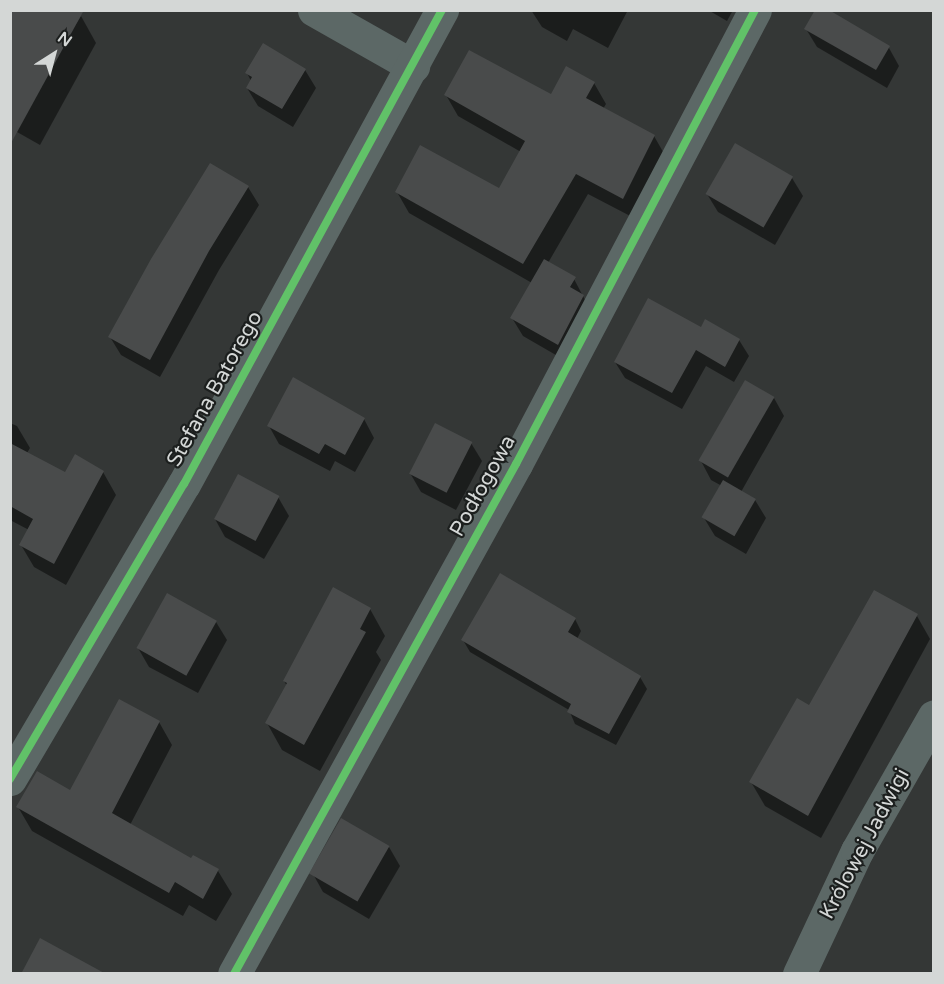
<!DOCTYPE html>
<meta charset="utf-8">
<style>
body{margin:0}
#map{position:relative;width:944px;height:984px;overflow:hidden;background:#343736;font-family:"Varela Round",sans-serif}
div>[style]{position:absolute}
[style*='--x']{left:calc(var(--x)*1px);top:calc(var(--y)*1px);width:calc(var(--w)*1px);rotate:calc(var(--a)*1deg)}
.shadow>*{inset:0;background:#0007}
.building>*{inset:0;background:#494b4b;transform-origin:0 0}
.minor>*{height:33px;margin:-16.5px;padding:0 16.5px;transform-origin:16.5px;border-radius:16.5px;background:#5c6866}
.cycleway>*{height:8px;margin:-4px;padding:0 4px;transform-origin:4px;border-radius:4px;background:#61c268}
span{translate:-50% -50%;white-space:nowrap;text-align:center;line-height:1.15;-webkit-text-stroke:4.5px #1c1f1e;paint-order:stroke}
.street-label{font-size:21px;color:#d4d7d6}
.frame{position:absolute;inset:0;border:12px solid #d4d7d6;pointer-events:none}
.north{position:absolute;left:24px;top:24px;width:60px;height:60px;-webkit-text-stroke:4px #1c1f1e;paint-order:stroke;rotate:36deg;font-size:16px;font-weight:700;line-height:24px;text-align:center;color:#d4d7d6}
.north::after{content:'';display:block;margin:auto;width:21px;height:27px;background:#d4d7d6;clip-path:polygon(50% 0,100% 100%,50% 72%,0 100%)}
</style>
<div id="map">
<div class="shadow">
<div style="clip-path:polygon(531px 10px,628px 10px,608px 48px,573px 29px,567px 41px,542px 27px)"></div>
<div style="clip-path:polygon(708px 10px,733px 10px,727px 21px)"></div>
<div style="clip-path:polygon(81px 16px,96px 43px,40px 145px,10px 128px)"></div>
<div style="clip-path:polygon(806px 29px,889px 48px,899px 66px,887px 88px,817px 47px)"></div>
<div style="clip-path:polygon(305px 70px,316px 88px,293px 127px,258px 106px,247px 88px,251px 81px,247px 73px)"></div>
<div style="clip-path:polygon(594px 83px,606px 104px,603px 109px,654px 136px,666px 157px,636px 219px,588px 194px,548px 263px,574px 279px,593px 315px,568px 362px,523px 336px,512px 318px,532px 283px,409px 213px,397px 192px,500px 190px,521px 152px,458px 116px,446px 95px,552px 96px)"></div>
<div style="clip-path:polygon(792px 178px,803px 196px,775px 245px,718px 212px,707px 194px)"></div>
<div style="clip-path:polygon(248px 187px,259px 205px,219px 270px,160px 377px,121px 355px,110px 337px)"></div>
<div style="clip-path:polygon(702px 329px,739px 340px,749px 356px,734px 382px,706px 366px,682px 409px,625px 378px,615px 362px)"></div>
<div style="clip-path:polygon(294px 379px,364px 419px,374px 438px,355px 472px,335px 461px,330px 471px,279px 444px,269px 426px)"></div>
<div style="clip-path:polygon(774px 398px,784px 416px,741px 492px,755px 500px,766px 518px,746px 554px,715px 536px,704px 518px,722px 486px,711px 480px,701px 461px)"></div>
<div style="clip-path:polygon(10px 423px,17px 426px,30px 448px,27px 453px,66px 474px,76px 456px,103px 472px,116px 495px,66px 585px,34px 567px,21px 545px,29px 530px,10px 520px)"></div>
<div style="clip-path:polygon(471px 443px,482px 461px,456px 510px,421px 492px,410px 473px)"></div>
<div style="clip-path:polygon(278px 497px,289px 516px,264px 559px,225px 537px,215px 519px)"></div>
<div style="clip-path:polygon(370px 609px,385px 636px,376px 652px,381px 660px,320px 771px,282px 750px,267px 723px,287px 686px,284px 681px)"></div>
<div style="clip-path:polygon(917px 616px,930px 639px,821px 838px,765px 806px,751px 782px,809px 707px)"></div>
<div style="clip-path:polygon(575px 619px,581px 631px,577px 639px,640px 677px,647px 689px,616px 745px,575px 724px,569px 710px,470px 652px,463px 640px)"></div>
<div style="clip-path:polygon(216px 622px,227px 640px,198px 693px,149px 667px,138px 648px)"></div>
<div style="clip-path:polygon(159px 722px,172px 745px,130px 825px,192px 860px,193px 857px,218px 871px,232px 894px,216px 921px,189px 905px,183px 916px,32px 831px,18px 807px,71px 792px)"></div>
<div style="clip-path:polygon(389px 847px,400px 866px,369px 919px,323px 892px,313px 874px)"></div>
</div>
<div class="building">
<div style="clip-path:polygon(10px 10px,84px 10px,10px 145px)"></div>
<div style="clip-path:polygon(815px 10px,829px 10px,890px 46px,876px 70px,804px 29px)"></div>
<div style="clip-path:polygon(263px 43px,306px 69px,282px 109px,246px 88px,252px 77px,245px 73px)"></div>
<div style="clip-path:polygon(469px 50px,551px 94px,566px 66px,595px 82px,586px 98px,655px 135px,623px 199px,576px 174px,523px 264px,395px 192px,420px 145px,499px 188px,525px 141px,444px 95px)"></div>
<div style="left:735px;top:143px;width:67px;height:59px;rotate:30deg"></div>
<div style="clip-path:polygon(210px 163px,249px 186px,209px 251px,150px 360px,108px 337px,151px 259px)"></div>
<div style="clip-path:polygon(544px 259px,576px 277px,570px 287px,584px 295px,558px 345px,510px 318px)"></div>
<div style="clip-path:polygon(648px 298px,701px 327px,705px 319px,740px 339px,725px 367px,696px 350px,672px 393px,614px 362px)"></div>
<div style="clip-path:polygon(293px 377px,365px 418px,345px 455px,325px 444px,319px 454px,267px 426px)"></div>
<div style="left:745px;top:380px;width:34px;height:93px;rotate:30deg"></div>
<div style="left:435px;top:423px;width:42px;height:57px;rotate:27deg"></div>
<div style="clip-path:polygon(10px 443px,65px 472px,75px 454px,104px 471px,54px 564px,19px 545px,33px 519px,10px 506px)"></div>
<div style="left:238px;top:474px;width:47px;height:51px;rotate:28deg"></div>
<div style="left:723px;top:480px;width:38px;height:43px;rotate:30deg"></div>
<div style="clip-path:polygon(500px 573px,576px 618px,568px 632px,641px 676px,609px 734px,567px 712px,571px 704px,461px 640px)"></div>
<div style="clip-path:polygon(333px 587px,371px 608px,360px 629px,366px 632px,304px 745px,265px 723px,287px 683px,283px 681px)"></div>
<div style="clip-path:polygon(874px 590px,918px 614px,808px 816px,749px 782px,797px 698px,809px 705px)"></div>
<div style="left:167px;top:593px;width:57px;height:63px;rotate:29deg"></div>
<div style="clip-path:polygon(119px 699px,160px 721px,112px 813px,191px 858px,193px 855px,219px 869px,203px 899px,175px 882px,169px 893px,16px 807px,37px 771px,70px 790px)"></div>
<div style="left:341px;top:818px;width:56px;height:64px;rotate:30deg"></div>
<div style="clip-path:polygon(40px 938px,106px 974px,21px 974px)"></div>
</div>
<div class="minor">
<div style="--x:314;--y:10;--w:114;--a:29.5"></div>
<div style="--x:10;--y:779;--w:342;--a:-59.5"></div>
<div style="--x:184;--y:484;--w:540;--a:-61.44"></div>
<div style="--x:234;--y:974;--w:583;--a:-61.06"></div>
<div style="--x:516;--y:464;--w:513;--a:-62.24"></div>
<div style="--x:799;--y:974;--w:136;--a:-64.8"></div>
<div style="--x:857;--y:851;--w:155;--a:-60.3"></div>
</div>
<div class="cycleway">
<div style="--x:10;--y:779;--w:342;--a:-59.5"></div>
<div style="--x:184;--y:484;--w:540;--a:-61.44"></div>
<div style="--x:234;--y:974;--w:583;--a:-61.06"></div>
<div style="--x:516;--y:464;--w:513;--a:-62.24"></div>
</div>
<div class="street-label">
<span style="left:215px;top:389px;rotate:-61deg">Stefana Batorego</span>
<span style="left:483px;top:486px;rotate:-61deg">Podłogowa</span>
<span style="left:865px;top:844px;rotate:-62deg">Królowej Jadwigi</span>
</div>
<div class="frame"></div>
<div class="north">N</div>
</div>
